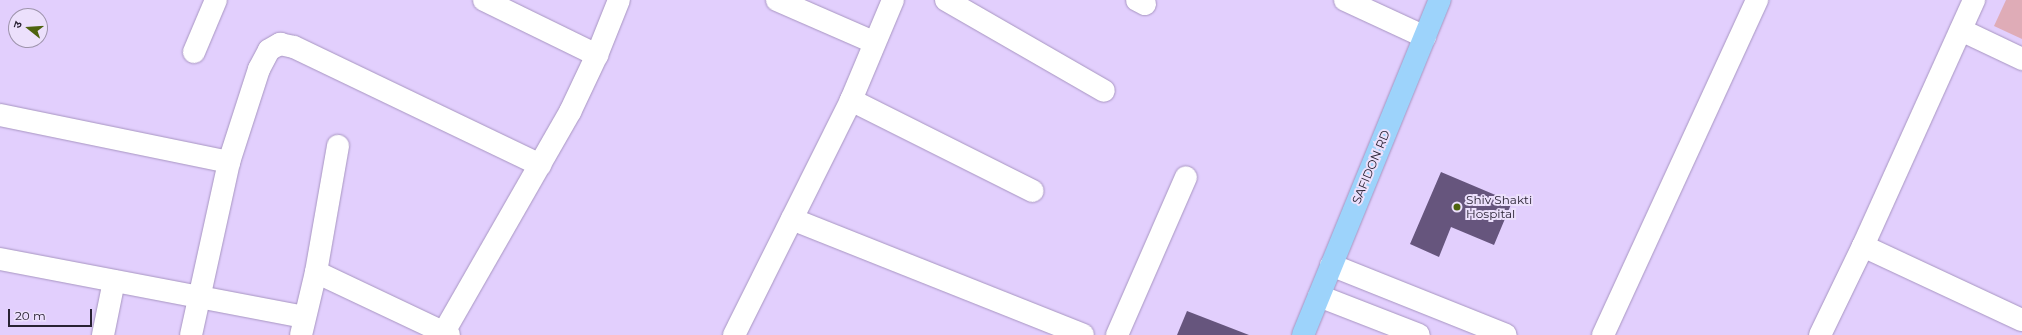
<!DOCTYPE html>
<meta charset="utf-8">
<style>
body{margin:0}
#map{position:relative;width:2022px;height:335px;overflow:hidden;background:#e2cffd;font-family:Montserrat,"Noto Sans Devanagari",sans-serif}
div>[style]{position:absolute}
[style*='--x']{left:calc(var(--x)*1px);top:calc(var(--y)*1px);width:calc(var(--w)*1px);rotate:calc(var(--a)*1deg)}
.green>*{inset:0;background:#dfacb7}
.building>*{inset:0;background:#66557d}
.roads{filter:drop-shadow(0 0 1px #a795c1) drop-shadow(0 0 1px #a795c1)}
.minor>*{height:22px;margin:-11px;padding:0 11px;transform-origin:11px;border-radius:11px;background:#fff}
.major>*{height:22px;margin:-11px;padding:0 11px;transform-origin:11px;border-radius:11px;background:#9dd3fb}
.dots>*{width:11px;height:11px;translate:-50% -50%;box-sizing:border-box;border:2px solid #ece0fc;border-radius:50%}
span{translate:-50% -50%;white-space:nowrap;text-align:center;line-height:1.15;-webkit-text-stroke:4px #ece0fc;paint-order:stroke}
.street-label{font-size:12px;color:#292233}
.poi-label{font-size:12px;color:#292233}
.left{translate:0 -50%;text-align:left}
.north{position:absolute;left:8px;top:8px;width:40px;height:40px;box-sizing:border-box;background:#ece0fc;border:1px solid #9e94ac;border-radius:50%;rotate:287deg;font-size:11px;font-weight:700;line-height:16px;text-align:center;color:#292233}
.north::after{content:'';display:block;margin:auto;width:14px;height:18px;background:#4e630f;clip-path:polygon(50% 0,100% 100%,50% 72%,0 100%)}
.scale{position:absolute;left:8px;top:309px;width:84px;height:18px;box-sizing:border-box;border:2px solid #292233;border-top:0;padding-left:5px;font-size:12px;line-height:14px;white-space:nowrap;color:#292233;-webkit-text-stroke:3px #ece0fc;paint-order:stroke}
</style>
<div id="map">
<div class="green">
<div style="clip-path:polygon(2006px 0,2022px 0,2022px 39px,1994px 26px)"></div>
</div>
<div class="building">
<div style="clip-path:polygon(1441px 172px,1512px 202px,1494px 245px,1451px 227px,1439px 257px,1410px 244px)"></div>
<div style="clip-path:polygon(1187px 311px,1249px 335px,1177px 335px)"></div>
</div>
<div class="roads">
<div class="minor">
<div style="--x:484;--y:0;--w:126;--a:26"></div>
<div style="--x:777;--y:0;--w:105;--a:23.6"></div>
<div style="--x:946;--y:0;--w:182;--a:29.9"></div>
<div style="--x:1137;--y:0;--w:9;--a:27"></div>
<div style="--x:1345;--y:0;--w:88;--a:24.8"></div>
<div style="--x:1961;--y:30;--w:68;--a:25.4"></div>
<div style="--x:194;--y:52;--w:56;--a:-67.1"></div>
<div style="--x:851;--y:100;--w:203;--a:26.6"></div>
<div style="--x:0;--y:115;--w:234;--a:11.6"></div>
<div style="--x:792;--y:219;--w:313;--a:21.7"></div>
<div style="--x:1863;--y:246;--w:175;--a:25"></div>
<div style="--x:0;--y:259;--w:309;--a:10.8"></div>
<div style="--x:1331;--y:265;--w:188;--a:21.8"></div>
<div style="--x:316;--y:272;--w:147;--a:25.3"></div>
<div style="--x:1319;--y:296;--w:107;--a:21.3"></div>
<div style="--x:444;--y:332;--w:254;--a:-60.2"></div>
<div style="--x:570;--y:112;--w:63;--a:-64.7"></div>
<div style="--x:597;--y:55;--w:59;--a:-68.2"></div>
<div style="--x:103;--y:335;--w:55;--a:-78.5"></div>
<div style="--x:191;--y:335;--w:177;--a:-77.6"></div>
<div style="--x:229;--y:162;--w:98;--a:-72.1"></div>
<div style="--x:259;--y:69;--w:21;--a:-62"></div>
<div style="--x:269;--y:50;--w:13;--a:-29"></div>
<div style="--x:280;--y:44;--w:14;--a:12"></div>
<div style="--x:294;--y:47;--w:273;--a:25.6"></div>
<div style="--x:301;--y:335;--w:65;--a:-76.6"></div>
<div style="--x:316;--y:272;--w:128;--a:-80.1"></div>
<div style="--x:734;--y:335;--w:263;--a:-63.5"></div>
<div style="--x:851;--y:100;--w:108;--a:-67.2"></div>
<div style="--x:1117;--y:335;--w:172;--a:-66.4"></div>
<div style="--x:1603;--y:335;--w:369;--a:-65.3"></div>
<div style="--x:1820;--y:335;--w:99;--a:-64.2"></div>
<div style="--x:1863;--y:246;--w:270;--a:-65.7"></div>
</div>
<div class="major">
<div style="--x:1303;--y:335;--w:362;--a:-67.8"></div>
</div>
</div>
<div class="dots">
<div style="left:1457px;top:207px;background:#4e630f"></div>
</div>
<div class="street-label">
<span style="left:1371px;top:167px;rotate:-67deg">SAFIDON RD</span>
</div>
<div class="poi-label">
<span class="left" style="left:1466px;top:207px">Shiv Shakti<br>Hospital</span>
</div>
<div class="north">उ</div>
<div class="scale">20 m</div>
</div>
